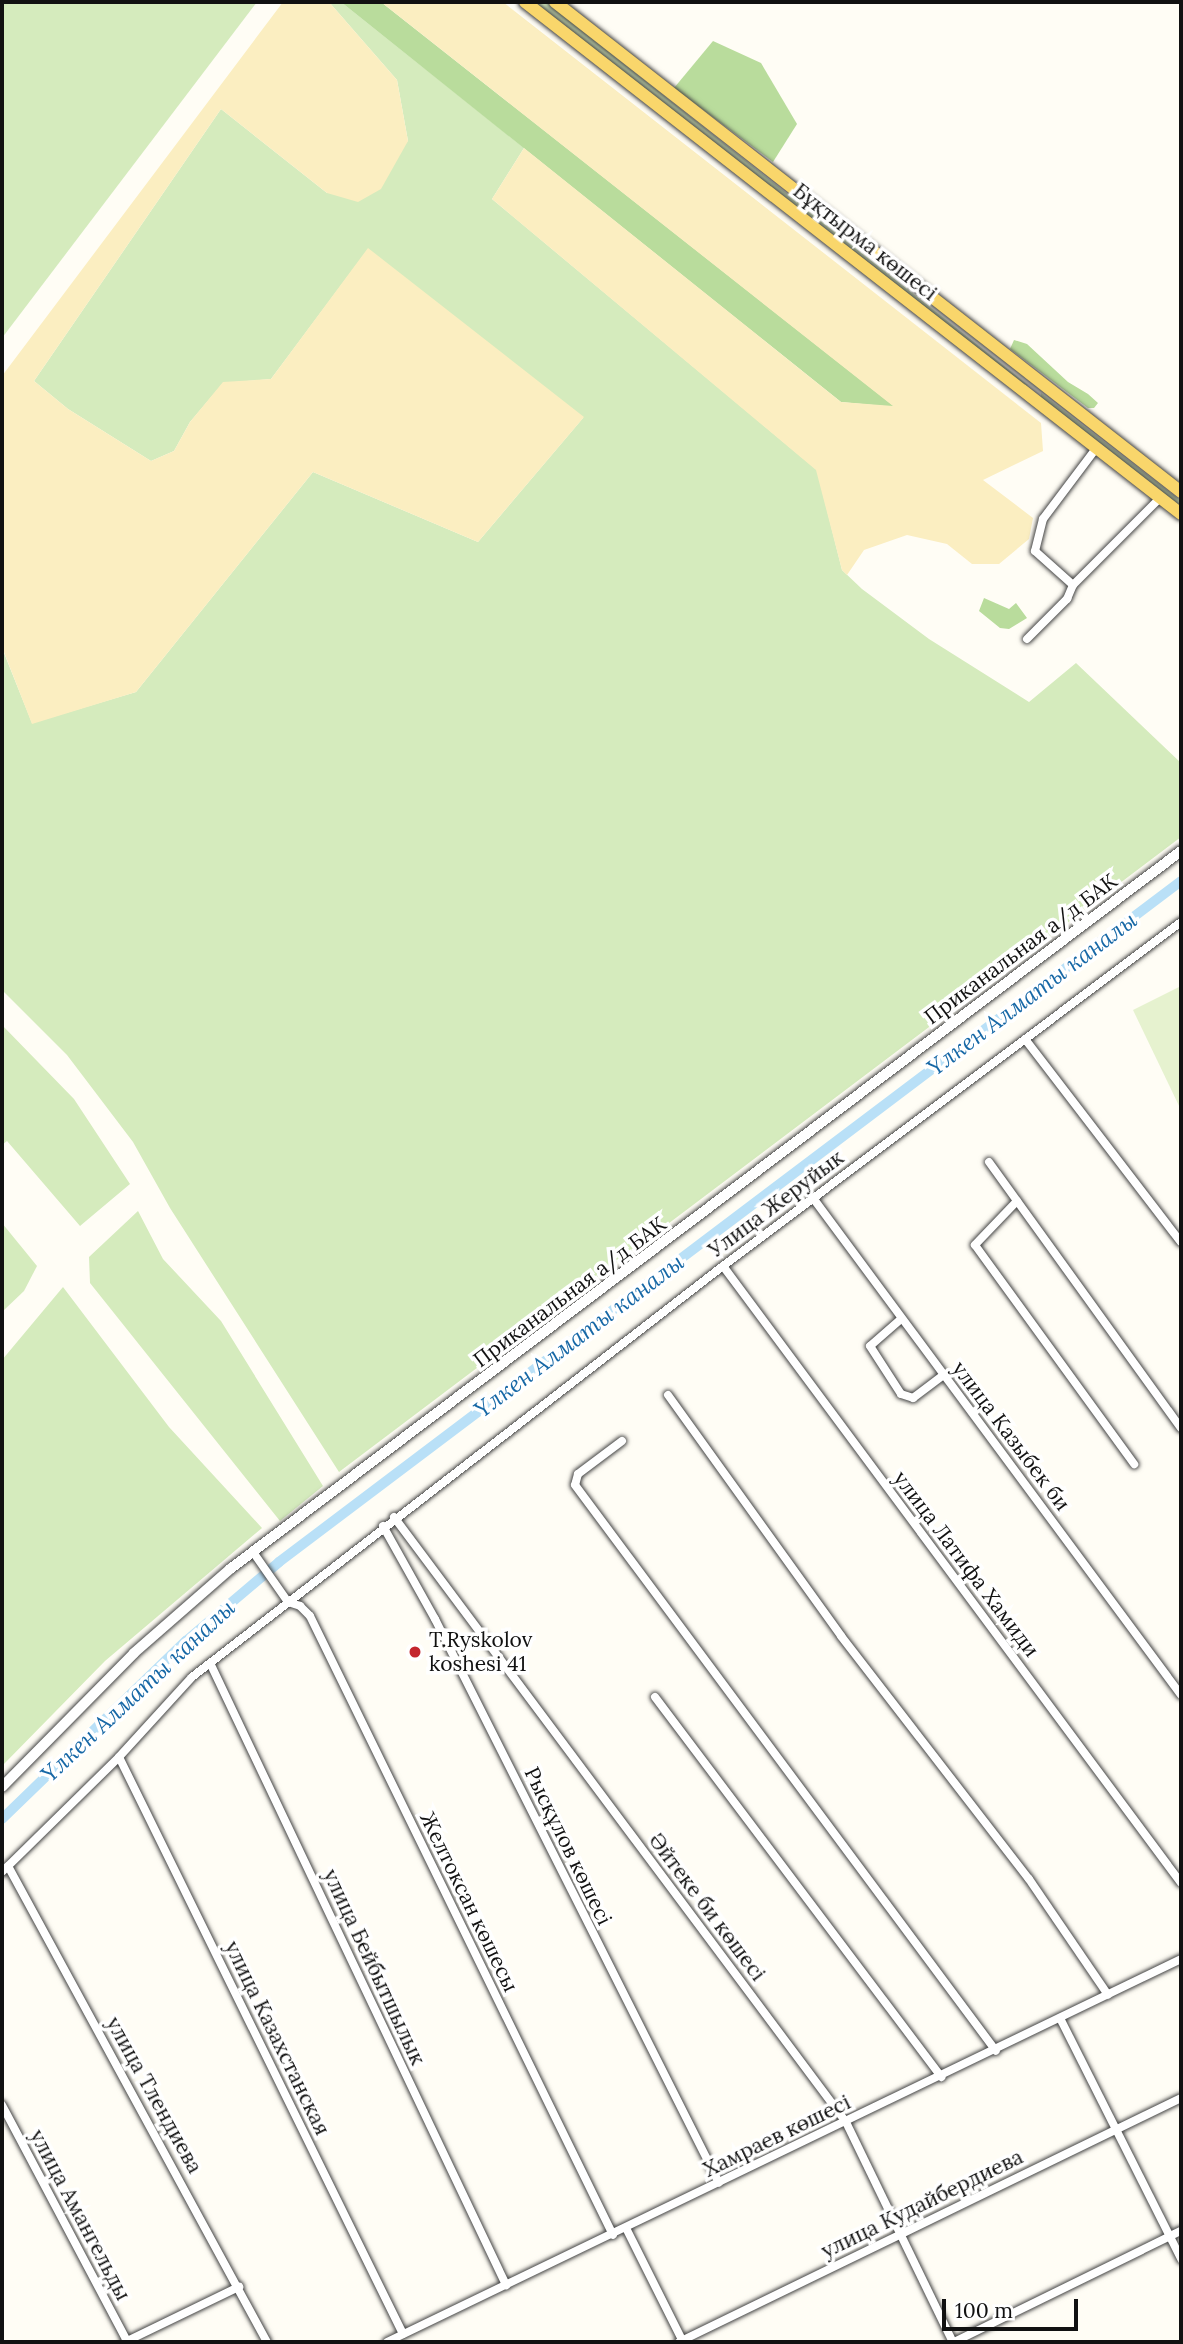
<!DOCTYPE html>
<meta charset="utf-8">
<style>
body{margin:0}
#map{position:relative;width:1183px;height:2344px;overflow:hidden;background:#fffdf5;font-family:Lora,serif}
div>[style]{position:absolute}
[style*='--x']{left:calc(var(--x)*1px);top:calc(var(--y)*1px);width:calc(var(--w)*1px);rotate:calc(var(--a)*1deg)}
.green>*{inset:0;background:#d5ebbd}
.forest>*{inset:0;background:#b9dc9c}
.sand>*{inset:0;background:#fbeec1}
.pitch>*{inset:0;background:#e6f2cf}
.canal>*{height:10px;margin:-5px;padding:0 5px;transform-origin:5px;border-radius:5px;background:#b9e0f7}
.roads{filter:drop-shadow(0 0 2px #444) drop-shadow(0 0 2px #444)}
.minor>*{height:8px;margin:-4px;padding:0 4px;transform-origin:4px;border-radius:4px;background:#fff}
.tertiary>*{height:10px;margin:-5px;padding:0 5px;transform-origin:5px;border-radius:5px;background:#fff}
.primary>*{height:12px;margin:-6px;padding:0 6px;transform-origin:6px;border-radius:6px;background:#f9d66b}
.dots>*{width:19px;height:19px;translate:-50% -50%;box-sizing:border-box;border:4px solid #fff;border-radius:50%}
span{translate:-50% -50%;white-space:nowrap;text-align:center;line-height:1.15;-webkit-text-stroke:7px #fff;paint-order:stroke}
.street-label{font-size:21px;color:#111}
.poi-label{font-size:21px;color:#111}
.left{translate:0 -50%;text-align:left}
.water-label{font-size:23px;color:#1768a6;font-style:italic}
.frame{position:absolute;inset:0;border:4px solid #111;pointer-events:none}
.scale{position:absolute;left:942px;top:2299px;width:136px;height:32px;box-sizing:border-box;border:4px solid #111;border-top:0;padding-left:9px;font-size:21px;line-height:24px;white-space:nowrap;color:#111;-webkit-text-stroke:5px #fff;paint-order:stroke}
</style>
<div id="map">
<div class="green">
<div style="clip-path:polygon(2px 2px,257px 2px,2px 338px)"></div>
<div style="clip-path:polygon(329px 2px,341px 2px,524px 148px,492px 199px,817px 470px,842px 570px,862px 589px,929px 639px,1029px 702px,1076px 663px,1181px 763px,1181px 837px,339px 1472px,170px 1208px,133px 1142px,67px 1055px,2px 990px,2px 648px,32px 723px,136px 692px,313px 472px,478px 542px,583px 418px,368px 249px,271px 379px,223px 383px,190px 422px,174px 451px,151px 461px,68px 409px,34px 381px,221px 109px,327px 193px,408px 141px,397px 80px)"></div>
<div style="clip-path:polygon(534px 2px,546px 2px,1028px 385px,1026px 386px)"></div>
<div style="clip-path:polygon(1041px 393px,1181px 501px,1181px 508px,1041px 399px)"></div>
<div style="clip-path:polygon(2px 1025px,74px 1099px,130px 1184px,80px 1226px,7px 1141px,2px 1145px)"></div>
<div style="clip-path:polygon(138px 1211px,163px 1259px,221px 1321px,323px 1486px,280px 1521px,90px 1283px,89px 1257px)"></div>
<div style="clip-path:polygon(2px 1223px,37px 1266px,24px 1291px,2px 1312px)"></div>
<div style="clip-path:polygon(63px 1287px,169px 1427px,262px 1528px,105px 1661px,2px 1766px,2px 1360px)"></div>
</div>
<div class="forest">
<div style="clip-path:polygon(341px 2px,381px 2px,895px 407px,841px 402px)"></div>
<div style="clip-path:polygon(713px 41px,761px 63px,797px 124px,773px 162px,674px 88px)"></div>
<div style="clip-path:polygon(1014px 340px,1027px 344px,1068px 382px,1088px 394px,1098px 403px,1094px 408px,1088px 408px,1010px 349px)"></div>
<div style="clip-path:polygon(984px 598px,1009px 609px,1016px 603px,1027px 618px,1009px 629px,1000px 628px,979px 611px)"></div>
</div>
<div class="sand">
<div style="clip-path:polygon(283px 2px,329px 2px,397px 80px,408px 141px,381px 189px,358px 202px,327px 193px,221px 109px,34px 381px,68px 409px,151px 461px,174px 451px,190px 422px,223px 382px,271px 379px,368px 248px,584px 417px,478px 542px,313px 472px,136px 692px,32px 724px,2px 647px,2px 376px)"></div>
<div style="clip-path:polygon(381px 2px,503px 2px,1041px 423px,1043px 451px,983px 480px,1033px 518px,1029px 539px,999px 564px,972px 564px,947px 544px,907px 535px,864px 550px,847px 575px,842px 570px,816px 470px,492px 199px,524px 148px,841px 402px,893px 406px)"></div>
</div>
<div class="pitch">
<div style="clip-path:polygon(1181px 986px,1181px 1110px,1133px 1010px)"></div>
</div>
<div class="canal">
<div style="--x:2;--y:1819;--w:256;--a:-44.1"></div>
<div style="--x:186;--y:1641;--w:122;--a:-40.3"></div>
<div style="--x:279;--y:1562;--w:1130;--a:-37.05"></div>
</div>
<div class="roads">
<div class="minor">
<div style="--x:1073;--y:585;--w:123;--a:-45"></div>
<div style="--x:1027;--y:639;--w:57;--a:-45"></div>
<div style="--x:1067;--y:599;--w:15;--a:-67"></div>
<div style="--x:1073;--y:585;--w:51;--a:-138.2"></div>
<div style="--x:1035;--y:551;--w:33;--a:-76"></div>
<div style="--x:1043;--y:519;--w:90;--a:-53.1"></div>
<div style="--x:1025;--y:1039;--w:256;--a:52.5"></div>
<div style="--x:989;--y:1162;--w:328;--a:54.2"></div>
<div style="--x:813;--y:1198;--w:618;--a:53.48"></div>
<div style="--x:1017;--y:1201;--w:61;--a:133.7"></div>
<div style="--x:975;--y:1245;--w:271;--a:54"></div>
<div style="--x:723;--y:1266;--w:768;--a:53.41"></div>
<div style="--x:901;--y:1319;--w:41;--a:138.9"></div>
<div style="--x:870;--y:1346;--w:57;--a:57.1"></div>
<div style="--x:901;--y:1394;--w:13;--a:18"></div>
<div style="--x:913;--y:1398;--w:39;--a:-37"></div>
<div style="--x:668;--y:1395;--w:297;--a:54.3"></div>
<div style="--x:841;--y:1636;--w:307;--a:52.3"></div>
<div style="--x:1029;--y:1879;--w:140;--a:55.7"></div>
<div style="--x:622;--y:1441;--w:55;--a:143.1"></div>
<div style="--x:578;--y:1474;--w:11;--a:105"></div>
<div style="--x:575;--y:1485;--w:705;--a:53.36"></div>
<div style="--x:394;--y:1517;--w:755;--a:53.24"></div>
<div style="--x:846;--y:2122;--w:245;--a:64.1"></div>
<div style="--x:383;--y:1526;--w:107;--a:60.8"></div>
<div style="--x:435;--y:1619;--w:631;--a:63.27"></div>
<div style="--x:253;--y:1552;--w:61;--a:55"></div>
<div style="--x:288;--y:1602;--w:13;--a:18"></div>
<div style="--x:300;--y:1606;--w:14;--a:45"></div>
<div style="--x:310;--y:1616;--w:689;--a:63.92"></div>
<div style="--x:211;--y:1665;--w:687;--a:64.55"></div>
<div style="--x:655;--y:1697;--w:476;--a:53"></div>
<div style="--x:119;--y:1757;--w:643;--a:63.79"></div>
<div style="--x:8;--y:1866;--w:542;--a:61.45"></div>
<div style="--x:2;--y:1872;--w:164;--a:-44.5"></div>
<div style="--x:119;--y:1757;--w:108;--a:-47.6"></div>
<div style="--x:192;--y:1677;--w:671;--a:-37.74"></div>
<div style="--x:723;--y:1266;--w:573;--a:-36.91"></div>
<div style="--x:1060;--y:2018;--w:270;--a:63.3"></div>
<div style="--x:2;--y:2105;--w:267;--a:62.1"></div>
<div style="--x:626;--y:2228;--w:127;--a:63.4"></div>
<div style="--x:125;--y:2342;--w:127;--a:-25.8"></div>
<div style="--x:387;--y:2342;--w:882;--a:-25.75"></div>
<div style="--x:679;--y:2342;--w:558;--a:-25.92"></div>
<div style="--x:954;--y:2342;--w:253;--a:-26.1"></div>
</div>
<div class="tertiary">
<div style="--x:2;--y:1787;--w:188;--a:-45.4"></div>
<div style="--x:134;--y:1653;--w:128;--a:-41.2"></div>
<div style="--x:230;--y:1569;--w:1192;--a:-37.05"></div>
</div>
<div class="primary">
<div style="--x:525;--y:2;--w:832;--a:37.97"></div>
<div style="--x:555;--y:2;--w:795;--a:38.05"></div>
</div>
</div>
<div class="dots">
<div style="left:415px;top:1652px;background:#c4262e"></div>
</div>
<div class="street-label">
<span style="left:865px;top:242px;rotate:38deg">Бұқтырма көшесі</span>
<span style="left:1021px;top:949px;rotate:-37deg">Приканальная а/д БАК</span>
<span style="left:776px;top:1204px;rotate:-37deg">Улица Жеруйык</span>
<span style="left:570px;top:1292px;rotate:-37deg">Приканальная а/д БАК</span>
<span style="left:1011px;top:1436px;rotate:53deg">улица Казыбек би</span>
<span style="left:966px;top:1564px;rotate:53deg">улица Латифа Хамиди</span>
<span style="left:568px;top:1846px;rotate:64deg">Рысқұлов көшесі</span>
<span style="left:469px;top:1902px;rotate:64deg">Желтоксан көшесы</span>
<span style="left:707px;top:1907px;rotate:53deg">Әйтеке би көшесі</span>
<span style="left:374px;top:1967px;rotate:65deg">улица Бейбытшылык</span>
<span style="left:277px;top:2038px;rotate:64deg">улица Казахстанская</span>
<span style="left:154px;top:2095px;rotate:61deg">улица Тлендиева</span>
<span style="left:777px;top:2136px;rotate:-26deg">Хамраев көшесі</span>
<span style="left:922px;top:2204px;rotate:-26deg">улица Кудайбердиева</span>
<span style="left:80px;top:2215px;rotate:62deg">улица Амангельды</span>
</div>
<div class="poi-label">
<span class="left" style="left:429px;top:1652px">T.Ryskolov<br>koshesi 41</span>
</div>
<div class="water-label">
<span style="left:1032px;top:994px;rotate:-37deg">Үлкен Алматы каналы</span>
<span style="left:579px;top:1336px;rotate:-37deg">Үлкен Алматы каналы</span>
<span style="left:138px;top:1691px;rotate:-43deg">Үлкен Алматы каналы</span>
</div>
<div class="frame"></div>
<div class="scale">100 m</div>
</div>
